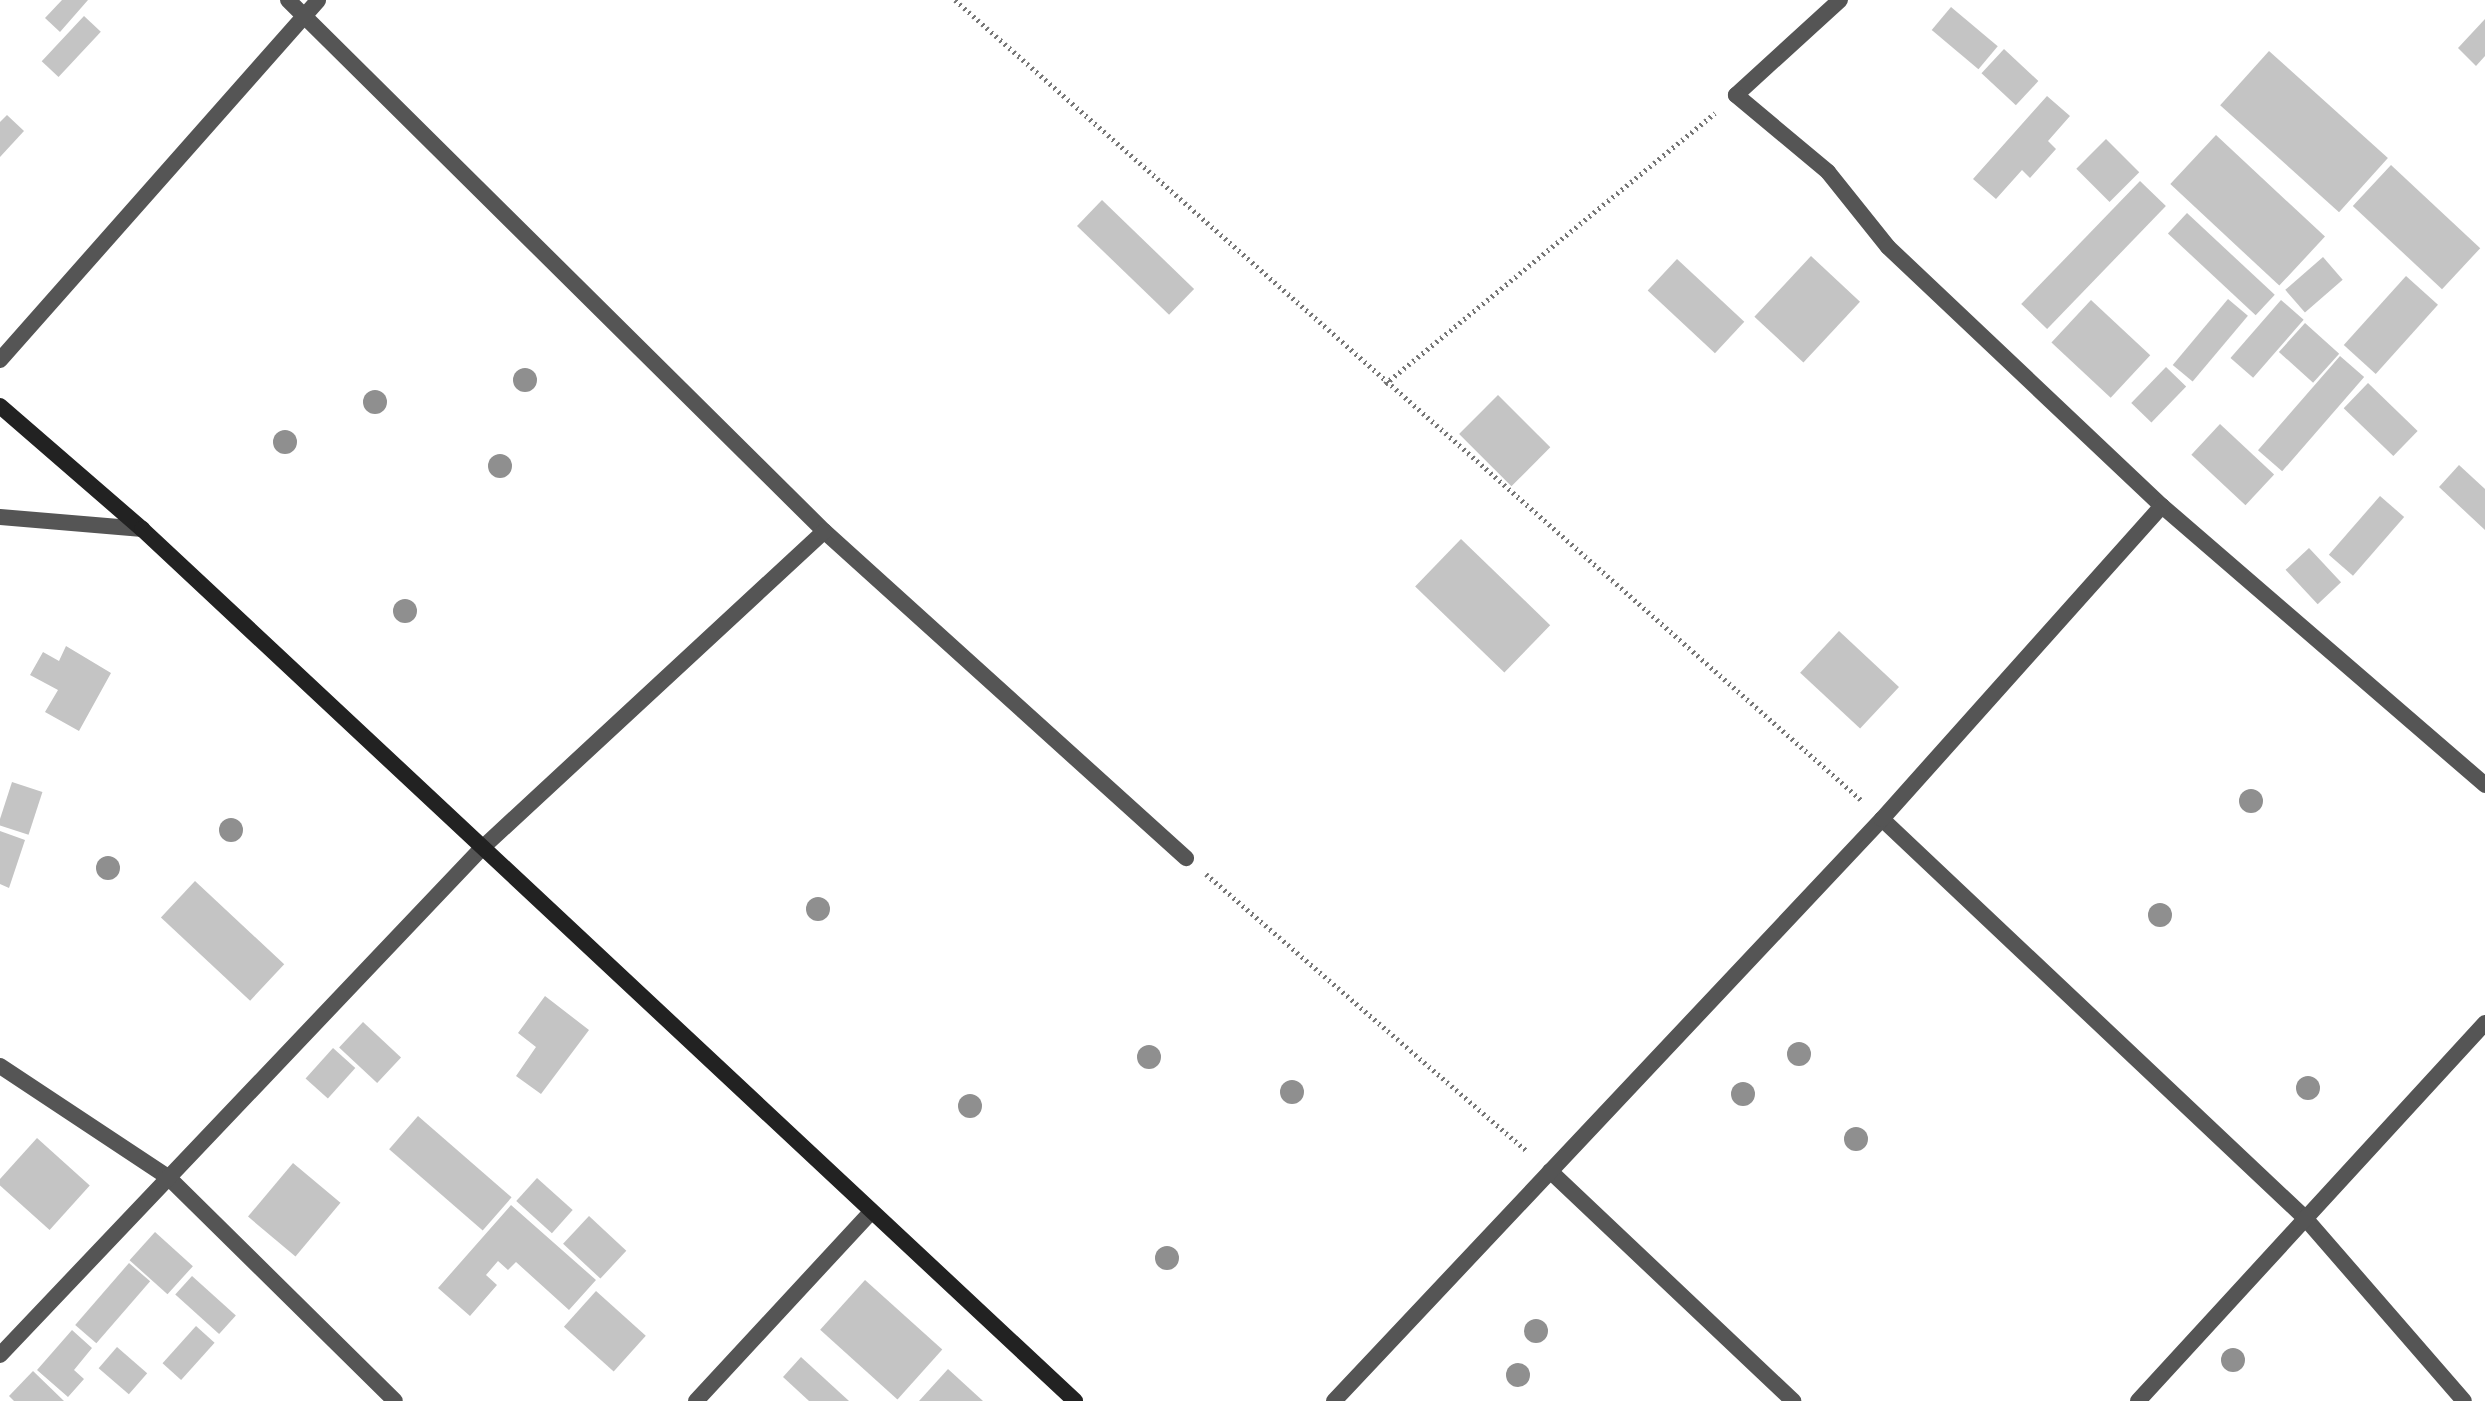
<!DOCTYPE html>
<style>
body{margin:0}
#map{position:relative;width:2485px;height:1401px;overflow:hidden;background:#fff;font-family:"Varela Round",sans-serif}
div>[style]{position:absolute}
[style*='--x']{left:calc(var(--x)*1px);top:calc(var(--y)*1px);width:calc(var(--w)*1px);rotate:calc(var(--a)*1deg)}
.building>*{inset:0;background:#c4c4c4;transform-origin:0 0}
.path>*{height:5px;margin-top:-2.5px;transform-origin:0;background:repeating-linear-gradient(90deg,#777 0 2px,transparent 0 6px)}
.street>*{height:16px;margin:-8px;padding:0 8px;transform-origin:8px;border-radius:8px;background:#555}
.secondary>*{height:16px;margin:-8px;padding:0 8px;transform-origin:8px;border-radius:8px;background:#222}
.trees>*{width:24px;height:24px;margin:-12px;border-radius:50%;background:#8f8f8f}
span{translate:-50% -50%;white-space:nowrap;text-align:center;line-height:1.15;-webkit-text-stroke:7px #fff;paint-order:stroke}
</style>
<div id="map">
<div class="building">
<div style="clip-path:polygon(62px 0,88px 0,60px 32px,45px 18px)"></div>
<div style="left:1951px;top:7px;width:61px;height:30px;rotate:40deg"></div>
<div style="left:84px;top:16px;width:23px;height:62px;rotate:43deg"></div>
<div style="clip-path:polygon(2485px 19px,2485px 56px,2476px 66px,2458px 48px)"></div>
<div style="left:2004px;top:49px;width:47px;height:33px;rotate:43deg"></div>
<div style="left:2269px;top:51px;width:160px;height:73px;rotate:42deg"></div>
<div style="clip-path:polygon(2047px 96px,2070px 116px,2048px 141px,2056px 149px,2030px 178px,2022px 170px,1996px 199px,1973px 179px)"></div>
<div style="clip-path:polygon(7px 115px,24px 131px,0 157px,0 122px)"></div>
<div style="left:2216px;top:135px;width:149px;height:67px;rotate:43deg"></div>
<div style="left:2106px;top:139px;width:47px;height:42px;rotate:45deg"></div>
<div style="left:2391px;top:165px;width:122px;height:56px;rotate:43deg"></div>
<div style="left:2140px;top:181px;width:36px;height:171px;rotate:44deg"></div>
<div style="left:1102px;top:200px;width:128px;height:36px;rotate:44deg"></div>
<div style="left:2187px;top:213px;width:120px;height:28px;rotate:43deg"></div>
<div style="left:1811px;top:256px;width:67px;height:83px;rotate:43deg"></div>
<div style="left:2323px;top:257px;width:30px;height:50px;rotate:49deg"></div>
<div style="left:1677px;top:259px;width:92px;height:43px;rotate:43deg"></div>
<div style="left:2406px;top:276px;width:43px;height:93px;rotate:42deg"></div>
<div style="left:2228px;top:299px;width:26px;height:86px;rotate:40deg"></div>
<div style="left:2091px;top:300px;width:81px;height:58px;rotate:43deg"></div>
<div style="left:2281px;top:300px;width:30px;height:77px;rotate:41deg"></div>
<div style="left:2305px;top:323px;width:46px;height:39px;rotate:42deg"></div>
<div style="left:2340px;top:356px;width:32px;height:125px;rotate:41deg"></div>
<div style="left:2166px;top:367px;width:28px;height:50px;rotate:44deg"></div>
<div style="left:2368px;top:383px;width:69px;height:35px;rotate:44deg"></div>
<div style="left:1498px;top:395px;width:74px;height:55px;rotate:45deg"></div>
<div style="left:2220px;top:424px;width:74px;height:42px;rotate:43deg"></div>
<div style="clip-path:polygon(2459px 465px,2485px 489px,2485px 530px,2439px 487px)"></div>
<div style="left:2380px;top:496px;width:32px;height:78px;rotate:41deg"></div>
<div style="left:1461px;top:539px;width:124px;height:66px;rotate:44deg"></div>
<div style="left:2309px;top:548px;width:47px;height:32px;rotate:47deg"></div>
<div style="left:1839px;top:631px;width:82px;height:57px;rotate:43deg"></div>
<div style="clip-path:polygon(66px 646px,111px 673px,79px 731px,45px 712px,58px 690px,30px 675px,43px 652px,59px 661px)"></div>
<div style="left:12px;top:782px;width:32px;height:45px;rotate:18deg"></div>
<div style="clip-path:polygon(0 831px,25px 840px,9px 888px,0 884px)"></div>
<div style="left:195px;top:881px;width:122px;height:50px;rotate:43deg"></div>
<div style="clip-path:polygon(545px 996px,589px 1030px,541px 1094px,516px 1076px,536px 1047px,518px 1033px)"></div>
<div style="left:363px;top:1022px;width:52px;height:35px;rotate:43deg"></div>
<div style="left:333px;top:1048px;width:30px;height:41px;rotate:42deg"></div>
<div style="left:418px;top:1116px;width:124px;height:44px;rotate:41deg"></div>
<div style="left:37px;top:1138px;width:71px;height:60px;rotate:42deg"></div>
<div style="left:293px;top:1163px;width:62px;height:70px;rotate:40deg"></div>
<div style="left:537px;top:1178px;width:48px;height:31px;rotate:42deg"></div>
<div style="clip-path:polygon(511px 1205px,596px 1280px,569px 1310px,516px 1262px,508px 1270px,498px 1261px,486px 1275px,497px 1285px,470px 1316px,438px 1288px)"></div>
<div style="left:589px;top:1216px;width:51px;height:38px;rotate:43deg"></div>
<div style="left:155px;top:1232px;width:51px;height:38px;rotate:42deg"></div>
<div style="left:129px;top:1263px;width:28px;height:82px;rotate:41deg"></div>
<div style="left:192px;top:1276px;width:59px;height:25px;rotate:42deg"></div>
<div style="left:865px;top:1280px;width:104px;height:67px;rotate:42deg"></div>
<div style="left:596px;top:1291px;width:67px;height:48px;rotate:42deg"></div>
<div style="left:196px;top:1326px;width:25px;height:50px;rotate:42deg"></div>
<div style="clip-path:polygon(72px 1330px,92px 1348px,74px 1370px,84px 1379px,68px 1397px,37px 1370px)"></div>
<div style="left:117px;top:1347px;width:40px;height:28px;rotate:41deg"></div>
<div style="clip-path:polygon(801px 1357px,849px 1401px,809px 1401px,783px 1377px)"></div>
<div style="clip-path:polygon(948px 1369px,983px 1401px,919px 1401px)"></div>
<div style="clip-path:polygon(33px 1371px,64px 1401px,14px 1401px,9px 1396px)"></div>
</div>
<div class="path">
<div style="--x:955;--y:0;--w:1209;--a:41.44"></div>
<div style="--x:1385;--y:384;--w:427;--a:-39.4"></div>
<div style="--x:1206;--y:874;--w:425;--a:40.8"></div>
</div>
<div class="street">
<div style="--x:288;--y:0;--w:754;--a:44.73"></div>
<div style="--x:824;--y:531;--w:488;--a:42.1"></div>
<div style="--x:1840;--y:0;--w:141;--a:137.6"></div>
<div style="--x:1736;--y:95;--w:120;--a:39.9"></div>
<div style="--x:1828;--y:172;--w:96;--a:51.3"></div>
<div style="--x:1888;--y:247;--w:377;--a:43.4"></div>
<div style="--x:2162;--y:506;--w:427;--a:40.8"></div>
<div style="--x:0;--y:360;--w:480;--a:-48.5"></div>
<div style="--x:0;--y:517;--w:143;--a:4.8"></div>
<div style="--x:1882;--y:819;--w:581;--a:43.33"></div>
<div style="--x:2305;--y:1218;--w:242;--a:49"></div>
<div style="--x:0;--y:1066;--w:203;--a:33.5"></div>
<div style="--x:169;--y:1178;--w:317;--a:44.6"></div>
<div style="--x:1550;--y:1171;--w:335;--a:43.4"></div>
<div style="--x:0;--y:1355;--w:697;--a:-46.45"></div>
<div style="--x:480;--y:850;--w:469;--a:-42.8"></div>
<div style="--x:696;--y:1401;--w:258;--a:-47.2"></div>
<div style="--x:1334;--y:1401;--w:799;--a:-46.72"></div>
<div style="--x:1882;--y:819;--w:420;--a:-48.2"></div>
<div style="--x:2138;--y:1401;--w:513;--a:-47.45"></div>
</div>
<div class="secondary">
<div style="--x:0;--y:406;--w:188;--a:40.9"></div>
<div style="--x:142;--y:529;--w:1277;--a:43.06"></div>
</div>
<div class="trees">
<div style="left:525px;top:380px"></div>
<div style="left:375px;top:402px"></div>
<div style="left:285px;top:442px"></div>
<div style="left:500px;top:466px"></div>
<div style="left:405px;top:611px"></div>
<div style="left:2251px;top:801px"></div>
<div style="left:231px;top:830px"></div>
<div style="left:108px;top:868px"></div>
<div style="left:818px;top:909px"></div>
<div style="left:2160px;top:915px"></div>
<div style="left:1799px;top:1054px"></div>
<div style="left:1149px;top:1057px"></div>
<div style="left:2308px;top:1088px"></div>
<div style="left:1292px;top:1092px"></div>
<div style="left:1743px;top:1094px"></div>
<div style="left:970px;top:1106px"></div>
<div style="left:1856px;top:1139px"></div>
<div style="left:1167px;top:1258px"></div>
<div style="left:1536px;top:1331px"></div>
<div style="left:2233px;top:1360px"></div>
<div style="left:1518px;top:1375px"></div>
</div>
</div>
